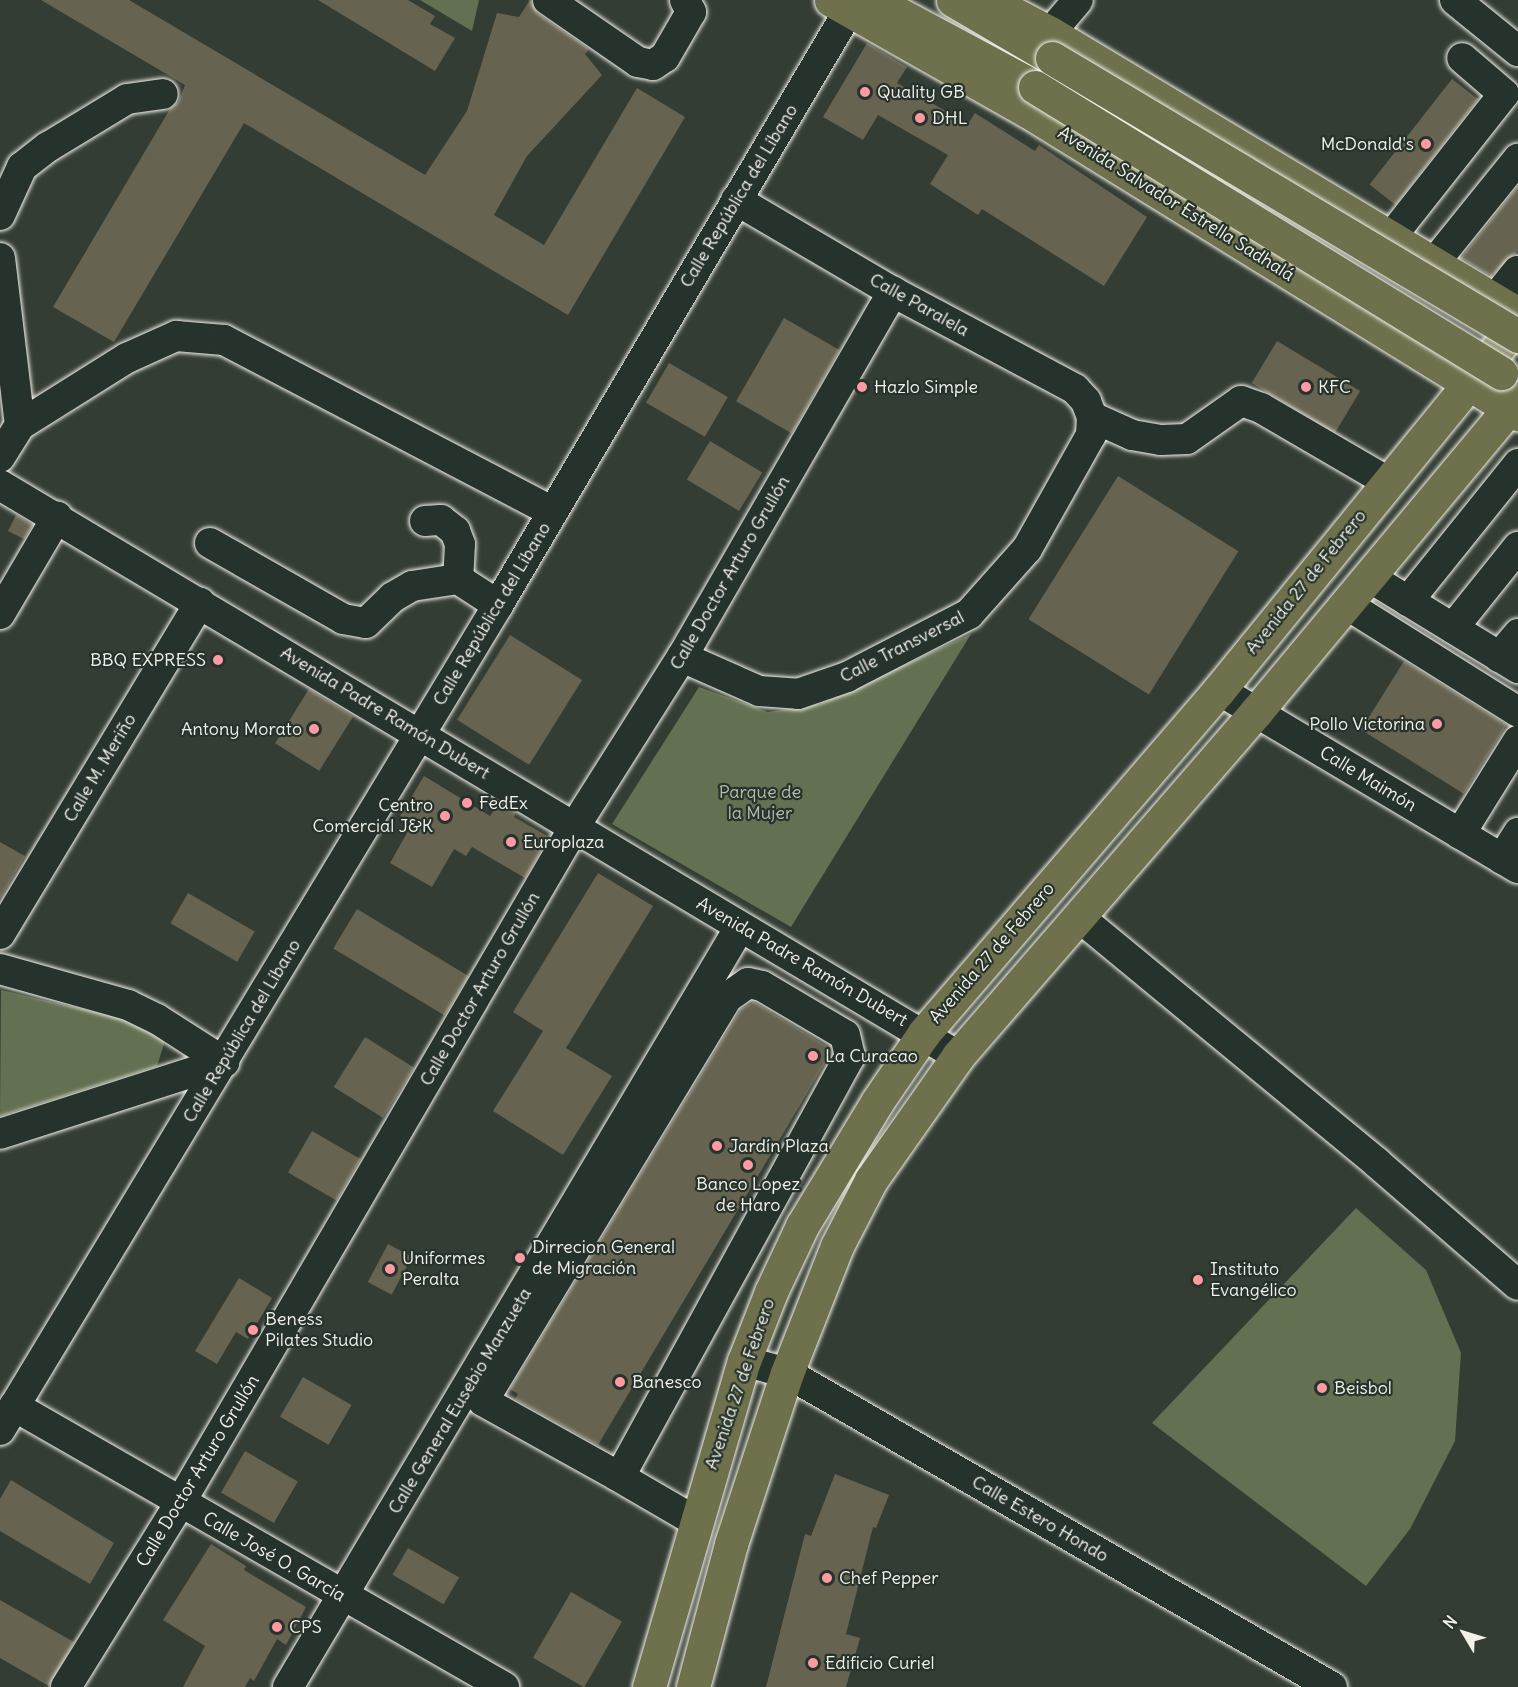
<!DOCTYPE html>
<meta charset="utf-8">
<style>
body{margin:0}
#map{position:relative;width:1518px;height:1687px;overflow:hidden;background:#333d34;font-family:Delius,sans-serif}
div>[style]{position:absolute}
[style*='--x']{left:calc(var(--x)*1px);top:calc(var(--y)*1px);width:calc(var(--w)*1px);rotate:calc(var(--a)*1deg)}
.green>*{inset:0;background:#637051}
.building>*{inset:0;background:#666450;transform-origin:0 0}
.roads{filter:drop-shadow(0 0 2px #f4f1e8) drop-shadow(0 0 2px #f4f1e8)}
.minor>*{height:30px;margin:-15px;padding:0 15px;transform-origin:15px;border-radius:15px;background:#26332d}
.major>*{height:33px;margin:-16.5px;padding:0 16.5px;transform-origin:16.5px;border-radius:16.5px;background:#6e714b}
.highway>*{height:33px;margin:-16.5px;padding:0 16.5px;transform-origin:16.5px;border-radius:16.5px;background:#6e714b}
.bridges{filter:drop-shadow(0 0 2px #f4f1e8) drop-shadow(0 0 2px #f4f1e8)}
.highway-bridge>*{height:33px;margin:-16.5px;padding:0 16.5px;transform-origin:16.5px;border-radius:16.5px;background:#6e714b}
.dots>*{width:16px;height:16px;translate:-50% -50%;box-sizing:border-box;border:3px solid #26332d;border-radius:50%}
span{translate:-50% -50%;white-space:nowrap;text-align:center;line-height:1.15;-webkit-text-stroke:4.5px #26332d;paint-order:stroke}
.poi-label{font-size:18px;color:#f4f1e8}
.left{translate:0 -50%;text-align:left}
.right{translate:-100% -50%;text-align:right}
.street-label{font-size:18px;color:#f4f1e8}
.park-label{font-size:18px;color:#babdac}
.north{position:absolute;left:1434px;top:1603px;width:60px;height:60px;-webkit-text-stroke:4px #26332d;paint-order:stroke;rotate:308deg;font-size:16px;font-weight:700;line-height:24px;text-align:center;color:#f4f1e8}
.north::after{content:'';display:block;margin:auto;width:21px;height:27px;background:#f4f1e8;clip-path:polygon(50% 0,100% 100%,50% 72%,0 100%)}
</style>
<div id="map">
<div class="green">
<div style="clip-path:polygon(420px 0,479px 0,472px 31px)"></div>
<div style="clip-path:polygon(971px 634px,791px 927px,612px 824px,699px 687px,768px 712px,820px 704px)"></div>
<div style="clip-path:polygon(1px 990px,162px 1028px,164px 1044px,157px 1066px,0 1116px)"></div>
<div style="clip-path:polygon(1356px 1208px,1426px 1270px,1461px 1353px,1455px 1441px,1410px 1529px,1366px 1586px,1152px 1423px)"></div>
</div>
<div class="building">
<div style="clip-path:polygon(41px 0,129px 0,425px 175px,467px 111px,497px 13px,519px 17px,530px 0,538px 14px,589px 49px,585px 54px,602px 75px,527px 156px,494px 215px,544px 245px,637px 88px,685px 117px,568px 315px,244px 123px,114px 342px,53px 307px,170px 109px,179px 101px,185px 85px)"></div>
<div style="clip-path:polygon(318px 0,408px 0,435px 16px,430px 24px,455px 38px,435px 71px)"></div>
<div style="clip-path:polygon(867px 43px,907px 67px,897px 83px,968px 124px,975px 113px,1035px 151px,1039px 145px,1147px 217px,1104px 286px,982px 209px,978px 215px,930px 184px,948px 155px,878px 115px,863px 140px,823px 117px)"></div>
<div style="left:1452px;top:79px;width:33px;height:134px;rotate:38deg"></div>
<div style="clip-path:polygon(1518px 186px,1518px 251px,1491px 276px,1461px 258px)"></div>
<div style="left:784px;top:318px;width:64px;height:96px;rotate:30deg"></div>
<div style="left:1277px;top:341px;width:97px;height:49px;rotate:31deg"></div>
<div style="left:669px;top:363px;width:68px;height:46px;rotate:30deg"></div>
<div style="left:710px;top:441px;width:61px;height:45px;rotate:31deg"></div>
<div style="left:1118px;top:476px;width:142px;height:169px;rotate:32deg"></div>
<div style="clip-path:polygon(16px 515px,33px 525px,24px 539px,8px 531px)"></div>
<div style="left:510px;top:635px;width:85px;height:100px;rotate:32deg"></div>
<div style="left:1404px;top:661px;width:121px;height:81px;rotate:32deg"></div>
<div style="left:309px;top:689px;width:52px;height:64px;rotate:32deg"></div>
<div style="clip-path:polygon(424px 776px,490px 816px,499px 802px,516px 813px,514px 817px,549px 837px,525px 878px,472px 847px,466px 856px,454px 849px,432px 887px,390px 863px,412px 824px,400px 816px)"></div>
<div style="clip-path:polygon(0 842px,25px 856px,0 899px)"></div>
<div style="clip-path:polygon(598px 873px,653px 906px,566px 1048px,612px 1076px,563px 1155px,493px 1111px,543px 1031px,513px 1012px)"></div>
<div style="left:188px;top:893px;width:77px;height:35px;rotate:30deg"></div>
<div style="left:357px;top:909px;width:130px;height:46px;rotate:31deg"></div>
<div style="clip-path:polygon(754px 1002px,830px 1048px,831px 1053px,598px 1445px,515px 1399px,518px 1394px,510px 1389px,741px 1009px)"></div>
<div style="left:365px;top:1037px;width:58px;height:59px;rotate:32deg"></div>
<div style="left:312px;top:1131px;width:56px;height:48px;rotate:30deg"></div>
<div style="left:388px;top:1244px;width:27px;height:43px;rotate:28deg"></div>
<div style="clip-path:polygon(239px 1278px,272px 1298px,248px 1339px,236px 1332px,217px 1364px,195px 1351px)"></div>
<div style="left:303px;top:1377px;width:56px;height:46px;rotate:30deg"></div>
<div style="left:245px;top:1451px;width:61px;height:48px;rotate:30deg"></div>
<div style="clip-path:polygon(835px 1474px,889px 1495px,876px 1528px,873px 1527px,846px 1634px,860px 1638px,846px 1687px,766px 1687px,805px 1534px,811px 1536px)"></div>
<div style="clip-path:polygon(11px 1480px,114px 1543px,90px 1584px,0 1531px,0 1499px)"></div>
<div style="clip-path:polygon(211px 1544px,246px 1566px,244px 1570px,306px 1607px,286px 1645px,277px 1639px,254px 1681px,250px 1678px,245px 1687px,183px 1687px,205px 1646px,163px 1620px)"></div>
<div style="left:408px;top:1548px;width:59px;height:31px;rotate:30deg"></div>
<div style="left:571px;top:1592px;width:59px;height:76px;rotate:30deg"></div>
<div style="clip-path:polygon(0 1600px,74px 1642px,49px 1686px,0 1658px)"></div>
</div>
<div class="roads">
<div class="minor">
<div style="--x:548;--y:0;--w:109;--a:34.6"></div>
<div style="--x:638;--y:62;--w:15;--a:11"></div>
<div style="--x:653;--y:65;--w:14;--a:-34"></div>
<div style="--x:665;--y:57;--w:52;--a:-60"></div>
<div style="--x:691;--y:12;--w:13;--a:-117"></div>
<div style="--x:1455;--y:0;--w:81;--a:39"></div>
<div style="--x:1050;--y:33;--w:43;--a:-49.7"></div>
<div style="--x:0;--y:215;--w:53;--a:-65.4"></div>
<div style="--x:22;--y:167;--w:33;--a:-38"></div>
<div style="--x:48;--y:147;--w:92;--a:-31.3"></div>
<div style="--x:127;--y:99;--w:36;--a:-8"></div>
<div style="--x:1391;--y:237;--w:182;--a:-51.7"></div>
<div style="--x:1504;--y:94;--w:55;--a:-139.4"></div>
<div style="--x:0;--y:258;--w:168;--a:83.2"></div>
<div style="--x:1434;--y:263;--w:134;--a:-51.1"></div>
<div style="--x:1495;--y:299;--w:36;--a:-51"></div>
<div style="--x:1092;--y:417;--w:44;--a:24.2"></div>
<div style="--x:1132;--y:435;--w:29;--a:10"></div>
<div style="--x:1161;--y:440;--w:26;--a:-2"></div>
<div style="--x:1187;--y:439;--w:66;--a:-35.1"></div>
<div style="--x:1241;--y:401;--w:21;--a:19"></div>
<div style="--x:1261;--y:408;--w:147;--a:30.2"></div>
<div style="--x:0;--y:457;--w:38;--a:-58"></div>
<div style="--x:20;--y:425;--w:126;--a:-32.1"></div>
<div style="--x:127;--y:358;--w:54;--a:-24.2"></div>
<div style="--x:176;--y:336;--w:48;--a:4.8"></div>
<div style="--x:224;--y:340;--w:371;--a:27.6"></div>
<div style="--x:0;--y:485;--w:1115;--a:30.8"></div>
<div style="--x:425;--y:521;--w:16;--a:-4"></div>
<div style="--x:441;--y:520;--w:18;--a:38"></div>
<div style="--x:455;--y:531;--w:14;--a:69"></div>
<div style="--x:460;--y:544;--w:35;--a:93"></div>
<div style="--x:210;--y:543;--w:153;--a:29.7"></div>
<div style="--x:343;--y:619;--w:23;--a:10"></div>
<div style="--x:366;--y:623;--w:37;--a:-44"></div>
<div style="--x:393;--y:597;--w:22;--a:-30"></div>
<div style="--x:412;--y:586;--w:47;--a:-8.7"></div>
<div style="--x:458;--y:579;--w:48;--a:33"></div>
<div style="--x:1369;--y:577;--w:175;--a:31.4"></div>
<div style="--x:1408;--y:601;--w:176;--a:-51.2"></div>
<div style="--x:1346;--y:604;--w:203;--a:32.1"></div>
<div style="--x:0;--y:614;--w:113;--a:-59.6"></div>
<div style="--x:1453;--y:628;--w:104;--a:-51.3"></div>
<div style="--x:682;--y:657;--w:84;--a:23.8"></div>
<div style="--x:759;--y:691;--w:39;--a:4"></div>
<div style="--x:798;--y:694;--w:52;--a:-19.1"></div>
<div style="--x:847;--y:677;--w:137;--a:-27.3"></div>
<div style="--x:969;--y:614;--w:87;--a:-48.3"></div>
<div style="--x:1027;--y:549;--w:131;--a:-60.7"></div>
<div style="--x:1091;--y:435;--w:18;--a:-87"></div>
<div style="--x:1092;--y:417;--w:17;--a:-111"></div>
<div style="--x:1086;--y:401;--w:16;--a:-133"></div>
<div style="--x:1075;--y:389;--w:206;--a:-151.9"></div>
<div style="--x:893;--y:292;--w:182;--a:-149.6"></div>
<div style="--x:1499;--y:657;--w:30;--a:-50"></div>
<div style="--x:1219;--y:690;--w:348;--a:30.8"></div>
<div style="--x:1460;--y:834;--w:110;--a:-58.1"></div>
<div style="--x:1502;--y:859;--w:31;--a:-58"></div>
<div style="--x:1079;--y:917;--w:386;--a:39.5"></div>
<div style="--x:1377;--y:1163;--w:186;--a:40.9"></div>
<div style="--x:0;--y:934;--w:387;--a:-58.9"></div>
<div style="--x:0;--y:969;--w:133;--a:15.7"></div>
<div style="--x:128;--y:1005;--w:32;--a:26"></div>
<div style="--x:157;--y:1019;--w:80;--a:32.7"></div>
<div style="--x:748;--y:983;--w:14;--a:12"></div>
<div style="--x:762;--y:986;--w:96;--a:30.6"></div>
<div style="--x:845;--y:1035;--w:22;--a:77"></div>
<div style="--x:850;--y:1056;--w:469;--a:118.7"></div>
<div style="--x:625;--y:1467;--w:12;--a:138"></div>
<div style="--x:616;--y:1475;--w:152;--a:-150.9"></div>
<div style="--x:483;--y:1401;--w:472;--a:-58.8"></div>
<div style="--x:728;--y:997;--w:24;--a:-35"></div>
<div style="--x:0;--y:1134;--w:235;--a:-17.8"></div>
<div style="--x:744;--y:1361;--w:45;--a:15.6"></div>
<div style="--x:787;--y:1373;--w:629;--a:29.95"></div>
<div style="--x:14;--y:1406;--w:565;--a:29.83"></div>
<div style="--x:0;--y:1430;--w:964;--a:-58.88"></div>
<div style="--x:498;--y:605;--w:689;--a:-59.45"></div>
<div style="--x:616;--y:1475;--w:91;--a:30.2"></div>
<div style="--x:66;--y:1687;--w:216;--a:-58.2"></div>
<div style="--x:180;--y:1503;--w:784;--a:-59.74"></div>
<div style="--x:575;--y:826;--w:200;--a:-57.7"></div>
<div style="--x:682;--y:657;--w:422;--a:-60"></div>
<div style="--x:288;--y:1687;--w:884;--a:-59.26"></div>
</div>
<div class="major">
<div style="--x:831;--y:0;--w:227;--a:29.5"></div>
<div style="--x:1029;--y:112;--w:575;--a:31.7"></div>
<div style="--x:988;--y:0;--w:70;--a:28"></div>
<div style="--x:1050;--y:33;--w:546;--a:30.98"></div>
<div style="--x:649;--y:1687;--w:340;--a:-73.8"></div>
<div style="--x:744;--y:1361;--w:74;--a:-68.6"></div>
<div style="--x:771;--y:1292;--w:73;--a:-64.8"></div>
<div style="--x:802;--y:1226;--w:145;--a:-58.8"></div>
<div style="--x:877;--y:1102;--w:83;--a:-55.7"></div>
<div style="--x:924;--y:1033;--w:452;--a:-49.3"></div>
<div style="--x:1219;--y:690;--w:473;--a:-50.8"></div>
<div style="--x:693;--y:1687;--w:148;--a:-75.1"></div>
<div style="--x:731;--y:1544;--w:180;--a:-71.9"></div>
<div style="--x:787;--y:1373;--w:136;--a:-68.5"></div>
<div style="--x:837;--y:1246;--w:74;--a:-62.7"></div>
<div style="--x:871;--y:1180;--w:151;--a:-54.9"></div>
<div style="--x:958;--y:1056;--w:455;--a:-49.1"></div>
<div style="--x:1256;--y:712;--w:409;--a:-50.2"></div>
</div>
<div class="highway">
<div style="--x:873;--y:0;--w:184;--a:28.2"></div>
<div style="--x:953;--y:0;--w:115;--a:30.4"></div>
</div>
</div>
<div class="bridges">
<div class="highway-bridge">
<div style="--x:1052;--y:58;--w:543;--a:30.82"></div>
<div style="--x:1035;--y:87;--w:547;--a:31.54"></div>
</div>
</div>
<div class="dots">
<div style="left:865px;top:92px;background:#ff9aa2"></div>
<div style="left:920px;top:118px;background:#ff9aa2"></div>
<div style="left:1426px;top:144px;background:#ff9aa2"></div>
<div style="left:862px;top:387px;background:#ff9aa2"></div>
<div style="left:1306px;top:387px;background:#ff9aa2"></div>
<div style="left:218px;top:660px;background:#ff9aa2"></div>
<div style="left:1437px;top:724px;background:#ff9aa2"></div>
<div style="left:314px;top:729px;background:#ff9aa2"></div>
<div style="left:467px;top:803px;background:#ff9aa2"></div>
<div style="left:445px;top:816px;background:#ff9aa2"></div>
<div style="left:511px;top:842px;background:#ff9aa2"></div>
<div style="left:813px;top:1056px;background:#ff9aa2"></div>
<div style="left:717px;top:1146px;background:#ff9aa2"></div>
<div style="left:748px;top:1165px;background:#ff9aa2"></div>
<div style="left:520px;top:1258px;background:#ff9aa2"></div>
<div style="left:390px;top:1269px;background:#ff9aa2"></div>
<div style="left:1198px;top:1280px;background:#ff9aa2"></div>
<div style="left:253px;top:1330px;background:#ff9aa2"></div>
<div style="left:620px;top:1382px;background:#ff9aa2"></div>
<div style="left:1322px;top:1388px;background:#ff9aa2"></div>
<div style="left:827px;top:1578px;background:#ff9aa2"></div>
<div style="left:277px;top:1627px;background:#ff9aa2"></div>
<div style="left:813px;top:1663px;background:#ff9aa2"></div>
</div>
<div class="poi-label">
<span class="left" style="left:877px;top:92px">Quality GB</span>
<span class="left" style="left:932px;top:118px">DHL</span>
<span class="right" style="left:1414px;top:144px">McDonald's</span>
<span class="left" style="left:874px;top:387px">Hazlo Simple</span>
<span class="left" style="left:1318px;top:387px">KFC</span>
<span class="right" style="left:206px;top:660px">BBQ EXPRESS</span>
<span class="right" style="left:1425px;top:724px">Pollo Victorina</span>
<span class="right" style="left:302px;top:729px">Antony Morato</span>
<span class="left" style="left:479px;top:803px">FedEx</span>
<span class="right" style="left:433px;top:816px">Centro<br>Comercial J&amp;K</span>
<span class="left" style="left:523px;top:842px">Europlaza</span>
<span class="left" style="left:825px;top:1056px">La Curacao</span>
<span class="left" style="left:729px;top:1146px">Jardín Plaza</span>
<span style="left:748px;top:1195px">Banco Lopez<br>de Haro</span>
<span class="left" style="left:532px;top:1258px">Dirrecion General<br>de Migración</span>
<span class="left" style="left:402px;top:1269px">Uniformes<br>Peralta</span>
<span class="left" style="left:1210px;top:1280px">Instituto<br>Evangélico</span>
<span class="left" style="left:265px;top:1330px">Beness<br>Pilates Studio</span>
<span class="left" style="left:632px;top:1382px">Banesco</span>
<span class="left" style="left:1334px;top:1388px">Beisbol</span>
<span class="left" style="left:839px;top:1578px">Chef Pepper</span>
<span class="left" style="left:289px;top:1627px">CPS</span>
<span class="left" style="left:825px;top:1663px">Edificio Curiel</span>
</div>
<div class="street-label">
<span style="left:739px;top:196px;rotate:-59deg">Calle República del Líbano</span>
<span style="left:1176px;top:204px;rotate:32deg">Avenida Salvador Estrella Sadhalá</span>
<span style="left:919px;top:305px;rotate:29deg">Calle Paralela</span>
<span style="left:730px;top:573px;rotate:-60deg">Calle Doctor Arturo Grullón</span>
<span style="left:1306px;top:582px;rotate:-51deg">Avenida 27 de Febrero</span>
<span style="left:492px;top:614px;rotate:-59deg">Calle República del Líbano</span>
<span style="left:902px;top:647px;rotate:-27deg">Calle Transversal</span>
<span style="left:385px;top:713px;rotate:31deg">Avenida Padre Ramón Dubert</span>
<span style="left:100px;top:768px;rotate:-59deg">Calle M. Meriño</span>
<span style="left:1368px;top:779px;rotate:31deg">Calle Maimón</span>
<span style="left:992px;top:953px;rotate:-49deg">Avenida 27 de Febrero</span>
<span style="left:802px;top:962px;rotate:30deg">Avenida Padre Ramón Dubert</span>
<span style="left:480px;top:989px;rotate:-60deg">Calle Doctor Arturo Grullón</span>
<span style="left:242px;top:1031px;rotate:-59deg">Calle República del Líbano</span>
<span style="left:740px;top:1384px;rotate:-71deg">Avenida 27 de Febrero</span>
<span style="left:460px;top:1401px;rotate:-59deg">Calle General Eusebio Manzueta</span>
<span style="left:198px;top:1471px;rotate:-59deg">Calle Doctor Arturo Grullón</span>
<span style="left:1040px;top:1519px;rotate:30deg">Calle Estero Hondo</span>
<span style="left:274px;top:1557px;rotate:30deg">Calle José O. García</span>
</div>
<div class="park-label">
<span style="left:760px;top:803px">Parque de<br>la Mujer</span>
</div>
<div class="north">N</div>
</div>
